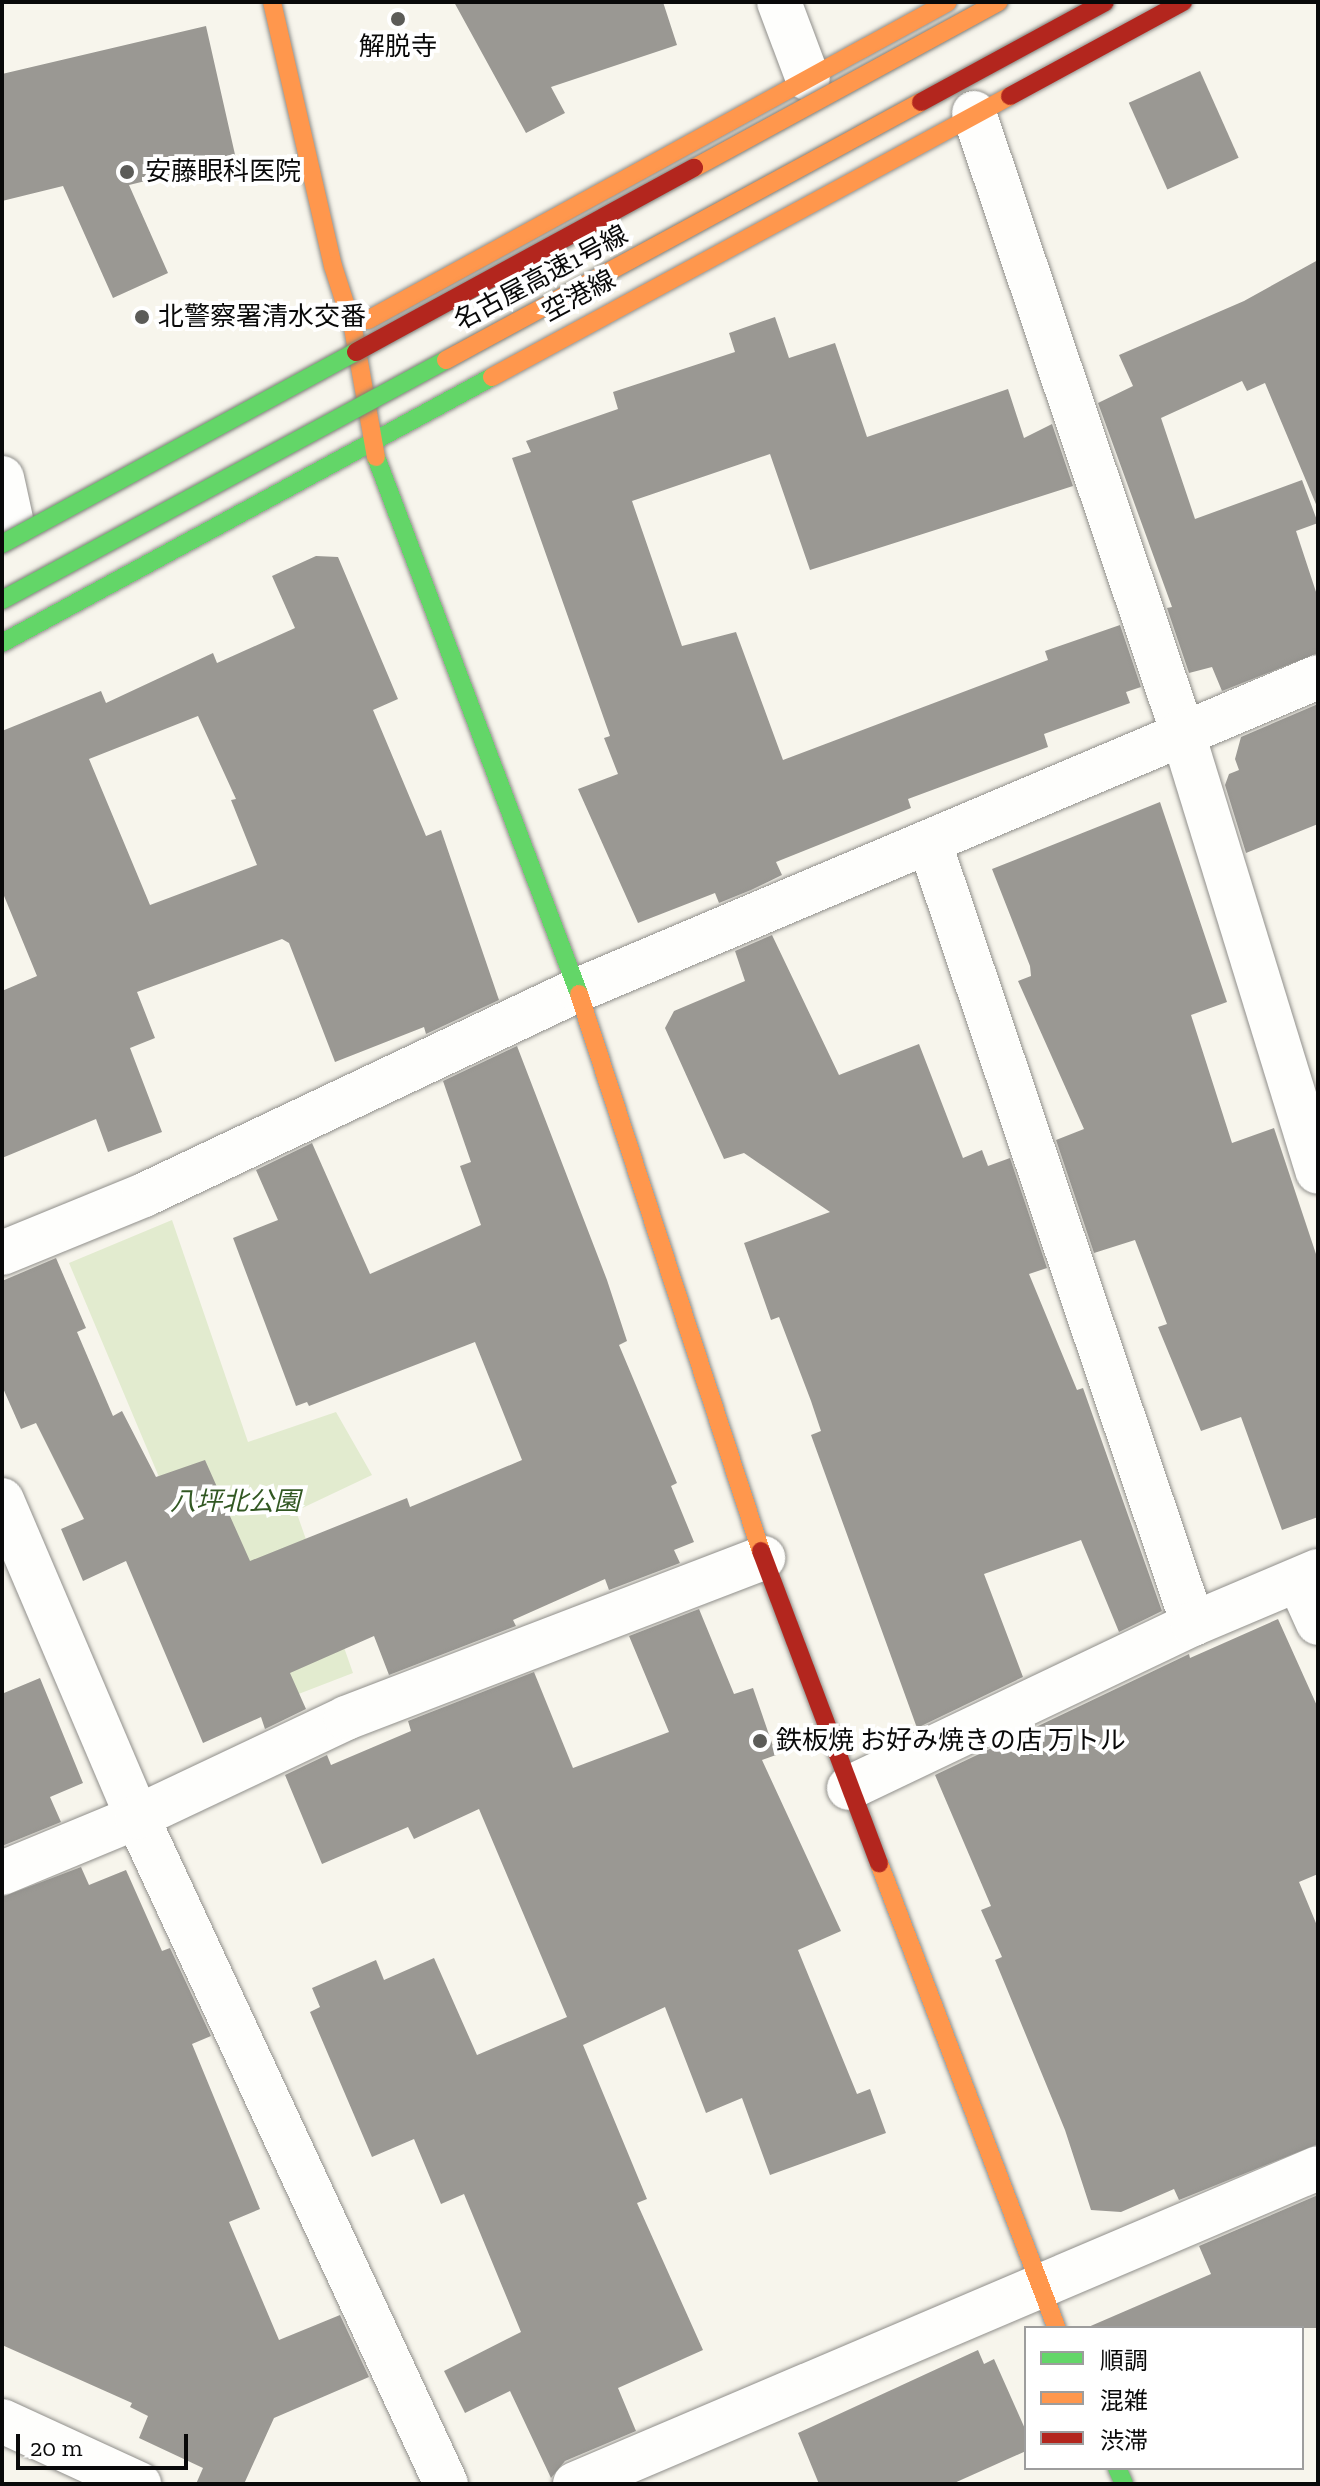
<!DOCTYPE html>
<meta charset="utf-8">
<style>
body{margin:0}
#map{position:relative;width:1320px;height:2486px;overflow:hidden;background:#f7f5ec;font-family:"Zilla Slab","Noto Sans JP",serif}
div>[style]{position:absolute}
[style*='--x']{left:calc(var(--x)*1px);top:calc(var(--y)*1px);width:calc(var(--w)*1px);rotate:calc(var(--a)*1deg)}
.green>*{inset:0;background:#e2ebcf}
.building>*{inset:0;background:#9a9893;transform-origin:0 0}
.roads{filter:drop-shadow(0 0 2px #908f8b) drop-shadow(0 0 2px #908f8b)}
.street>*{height:44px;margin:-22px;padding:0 22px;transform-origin:22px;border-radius:22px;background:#fefefc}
.fast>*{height:18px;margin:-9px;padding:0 9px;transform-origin:9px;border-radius:9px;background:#63d668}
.slow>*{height:18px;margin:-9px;padding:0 9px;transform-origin:9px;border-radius:9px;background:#ff974d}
.jam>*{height:18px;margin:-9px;padding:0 9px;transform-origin:9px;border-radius:9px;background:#b3261e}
.bridges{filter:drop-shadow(0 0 2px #7d7d78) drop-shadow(0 0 2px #7d7d78)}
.fast-bridge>*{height:18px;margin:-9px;padding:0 9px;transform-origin:9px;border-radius:9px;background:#63d668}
.slow-bridge>*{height:18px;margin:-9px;padding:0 9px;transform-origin:9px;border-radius:9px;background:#ff974d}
.jam-bridge>*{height:18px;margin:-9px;padding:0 9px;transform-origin:9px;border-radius:9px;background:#b3261e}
.dots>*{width:22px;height:22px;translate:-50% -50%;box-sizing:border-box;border:4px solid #fff;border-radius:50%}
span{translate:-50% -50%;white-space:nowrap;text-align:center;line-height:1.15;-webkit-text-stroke:8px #fff;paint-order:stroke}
.poi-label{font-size:26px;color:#090909}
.left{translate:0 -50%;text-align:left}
.street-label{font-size:26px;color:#090909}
.park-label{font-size:26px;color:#325823;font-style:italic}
.frame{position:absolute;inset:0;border:4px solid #090909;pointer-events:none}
.legend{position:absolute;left:1024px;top:2326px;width:280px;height:144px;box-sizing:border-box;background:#fff;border:2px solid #9d9d9d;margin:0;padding:10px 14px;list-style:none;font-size:24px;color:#090909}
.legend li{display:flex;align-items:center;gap:16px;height:40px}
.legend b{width:40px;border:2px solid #9d9d9d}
.scale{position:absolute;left:16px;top:2434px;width:172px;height:36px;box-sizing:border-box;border:4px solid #090909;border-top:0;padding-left:10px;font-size:24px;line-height:28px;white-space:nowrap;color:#090909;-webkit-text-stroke:6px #fff;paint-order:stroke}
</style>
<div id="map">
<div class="green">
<div style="clip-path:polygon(172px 1220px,248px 1442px,336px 1412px,372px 1475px,296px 1511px,353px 1673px,257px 1710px,69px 1263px)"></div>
</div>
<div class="building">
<div style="clip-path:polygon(454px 2px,663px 2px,677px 45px,551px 87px,565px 113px,526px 133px)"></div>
<div style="clip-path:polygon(206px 26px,236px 159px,129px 185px,168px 273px,113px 298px,63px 186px,2px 201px,2px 74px)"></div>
<div style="left:1200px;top:71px;width:95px;height:78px;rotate:66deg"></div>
<div style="clip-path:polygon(1318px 260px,1318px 509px,1265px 383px,1247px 391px,1242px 381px,1161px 418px,1195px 519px,1302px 480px,1318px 523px,1296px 531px,1318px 598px,1318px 653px,1222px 691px,1212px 667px,1189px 673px,1167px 608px,1172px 607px,1098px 403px,1133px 386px,1119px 355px,1244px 301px)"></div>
<div style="clip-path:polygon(775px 317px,789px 358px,835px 343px,867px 437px,1008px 389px,1024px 438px,1052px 424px,1073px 486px,810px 570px,770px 454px,632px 501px,682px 646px,736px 632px,783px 760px,1048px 660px,1045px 651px,1120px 625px,1141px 687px,1126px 692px,1130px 703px,1044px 734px,1048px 747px,908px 799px,911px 808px,776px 862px,782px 875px,751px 890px,719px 903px,715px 893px,638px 923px,578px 789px,618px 774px,604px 738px,610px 736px,512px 458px,531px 452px,526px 441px,618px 409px,613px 392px,735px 352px,729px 333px)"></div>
<div style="clip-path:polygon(evenodd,316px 556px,338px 557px,398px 699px,373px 710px,426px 836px,441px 830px,499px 1000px,426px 1034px,424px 1027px,335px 1062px,289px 943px,282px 939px,137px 992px,155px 1038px,130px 1048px,162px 1132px,108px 1152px,96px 1119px,2px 1158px,2px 991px,37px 976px,2px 891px,2px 731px,101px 691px,106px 703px,213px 653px,217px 663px,295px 628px,272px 576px,316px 556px,198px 716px,236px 799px,231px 800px,257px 865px,150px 905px,89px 759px,198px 716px)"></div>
<div style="clip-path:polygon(1318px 704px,1318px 824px,1246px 853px,1225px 785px,1229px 774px,1239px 770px,1235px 759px,1241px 737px)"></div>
<div style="clip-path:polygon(1160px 802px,1227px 1002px,1191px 1015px,1232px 1143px,1274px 1128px,1318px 1260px,1318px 1517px,1282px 1530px,1241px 1417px,1201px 1431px,1158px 1327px,1167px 1324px,1135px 1240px,1094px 1253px,1056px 1140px,1084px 1129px,1018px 981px,1031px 976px,1030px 966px,992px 869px)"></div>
<div style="clip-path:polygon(772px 935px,839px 1075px,919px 1044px,963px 1158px,982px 1150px,988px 1166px,1010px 1158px,1047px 1268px,1029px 1274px,1077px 1390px,1083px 1388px,1162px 1611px,1119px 1632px,1081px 1540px,984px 1574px,1023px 1677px,917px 1728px,811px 1435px,821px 1431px,811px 1401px,779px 1317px,771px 1320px,744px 1243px,830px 1212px,744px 1153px,724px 1159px,665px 1028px,674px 1011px,745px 981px,735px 951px)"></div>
<div style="clip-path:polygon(517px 1046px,607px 1280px,627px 1341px,619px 1345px,677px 1483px,671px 1486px,694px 1542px,674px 1550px,680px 1563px,609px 1590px,605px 1579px,513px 1620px,516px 1626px,389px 1675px,374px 1636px,290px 1673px,306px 1709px,265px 1729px,261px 1717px,203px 1743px,126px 1561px,83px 1581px,61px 1529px,84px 1519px,36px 1423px,21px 1429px,2px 1386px,2px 1281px,56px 1258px,86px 1328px,77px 1332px,113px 1416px,122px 1411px,156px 1477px,205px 1460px,250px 1561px,407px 1498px,410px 1507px,522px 1460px,475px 1342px,309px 1406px,307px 1402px,296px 1406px,233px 1238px,278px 1220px,256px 1170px,312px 1143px,370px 1274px,481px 1225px,460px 1166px,471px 1162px,443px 1081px)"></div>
<div style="clip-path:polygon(699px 1609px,734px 1694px,753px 1688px,776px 1755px,762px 1760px,841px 1931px,798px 1950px,857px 2094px,870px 2089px,886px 2133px,770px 2175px,742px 2098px,706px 2113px,665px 2007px,583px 2045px,647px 2199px,637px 2203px,703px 2350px,618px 2388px,636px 2431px,565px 2461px,551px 2478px,510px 2391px,465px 2413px,444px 2371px,521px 2332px,464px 2194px,441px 2204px,414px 2139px,372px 2157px,310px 2012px,320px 2007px,312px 1988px,376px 1960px,384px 1980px,434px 1958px,477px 2055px,567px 2017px,479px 1809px,414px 1839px,408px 1827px,322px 1864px,285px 1775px,327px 1755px,331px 1765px,411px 1731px,408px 1721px,534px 1672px,573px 1768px,669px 1732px,629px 1636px)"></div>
<div style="clip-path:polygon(1278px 1619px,1318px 1708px,1318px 1874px,1299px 1882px,1318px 1928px,1318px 2144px,1179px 2200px,1174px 2189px,1121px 2212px,1091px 2210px,1065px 2130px,995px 1960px,1002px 1957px,981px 1910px,991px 1906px,935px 1775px,1189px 1654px,1190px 1658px)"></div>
<div style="clip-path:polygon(40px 1678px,83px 1783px,50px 1797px,61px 1822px,2px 1846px,2px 1689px,4px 1693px)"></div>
<div style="clip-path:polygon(81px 1867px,89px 1885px,126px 1870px,162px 1951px,170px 1948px,211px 2036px,192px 2044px,260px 2209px,229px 2222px,279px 2340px,340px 2315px,369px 2377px,274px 2418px,244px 2484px,196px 2484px,203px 2468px,139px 2438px,148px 2416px,130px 2407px,132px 2403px,2px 2345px,2px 1897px)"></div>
<div style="clip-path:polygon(1318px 2195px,1318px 2328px,1086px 2328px,1211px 2274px,1199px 2246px)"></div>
<div style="clip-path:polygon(978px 2350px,984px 2364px,994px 2359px,1026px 2431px,1026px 2451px,952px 2484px,819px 2484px,798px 2433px)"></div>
</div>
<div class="roads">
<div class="street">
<div style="--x:779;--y:2;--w:82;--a:69.4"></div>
<div style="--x:974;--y:113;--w:652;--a:71.4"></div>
<div style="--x:1182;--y:731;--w:461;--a:72.9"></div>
<div style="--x:2;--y:478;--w:42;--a:77.6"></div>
<div style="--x:930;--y:844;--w:823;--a:71.37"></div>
<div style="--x:2;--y:1253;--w:153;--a:-22.2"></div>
<div style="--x:144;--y:1195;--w:480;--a:-25.3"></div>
<div style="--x:578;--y:990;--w:803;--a:-22.93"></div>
<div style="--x:2;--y:1500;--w:345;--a:66.9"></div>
<div style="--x:137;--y:1817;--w:735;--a:65.14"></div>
<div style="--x:1299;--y:1581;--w:46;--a:65.7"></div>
<div style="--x:849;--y:1788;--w:381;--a:-25.5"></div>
<div style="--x:1193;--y:1624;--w:136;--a:-23"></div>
<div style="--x:2;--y:1873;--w:146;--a:-22.5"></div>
<div style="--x:137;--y:1817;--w:231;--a:-25.3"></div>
<div style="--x:346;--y:1718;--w:447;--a:-21"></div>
<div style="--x:2;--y:2421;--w:151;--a:24.7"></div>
<div style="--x:575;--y:2484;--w:807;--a:-23.04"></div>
</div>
<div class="fast">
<div style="--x:376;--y:457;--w:574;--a:69.29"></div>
<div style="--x:2;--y:643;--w:558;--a:-28.5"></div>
<div style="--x:1117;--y:2468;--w:17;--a:66"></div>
</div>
<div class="slow">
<div style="--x:272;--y:2;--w:271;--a:77"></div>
<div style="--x:333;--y:266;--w:65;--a:72.1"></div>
<div style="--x:353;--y:328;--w:131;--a:79.9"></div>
<div style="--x:368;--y:320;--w:661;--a:-28.73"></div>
<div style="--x:492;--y:377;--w:589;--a:-28.48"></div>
<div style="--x:579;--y:994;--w:586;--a:71.91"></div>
<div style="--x:879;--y:1863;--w:498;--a:69.1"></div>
</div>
<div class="jam">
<div style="--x:1010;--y:96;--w:197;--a:-28.5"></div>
<div style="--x:761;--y:1551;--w:334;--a:69.3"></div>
</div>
</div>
<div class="bridges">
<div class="fast-bridge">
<div style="--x:2;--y:544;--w:403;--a:-28.5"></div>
<div style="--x:2;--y:600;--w:505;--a:-28.39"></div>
</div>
<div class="slow-bridge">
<div style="--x:694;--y:168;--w:347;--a:-28.6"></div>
<div style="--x:446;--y:360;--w:541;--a:-28.51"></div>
</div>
<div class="jam-bridge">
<div style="--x:921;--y:102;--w:209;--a:-28.5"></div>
<div style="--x:356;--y:352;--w:385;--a:-28.6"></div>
</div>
</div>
<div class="dots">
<div style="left:398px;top:19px;background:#5c5c58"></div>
<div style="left:127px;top:172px;background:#5c5c58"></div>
<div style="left:142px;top:317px;background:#5c5c58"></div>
<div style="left:760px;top:1741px;background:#5c5c58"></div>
</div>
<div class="poi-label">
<span style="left:398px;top:47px">解脱寺</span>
<span class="left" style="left:145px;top:172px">安藤眼科医院</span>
<span class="left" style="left:158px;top:317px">北警察署清水交番</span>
<span class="left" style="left:776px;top:1741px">鉄板焼 お好み焼きの店 万トル</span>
</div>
<div class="street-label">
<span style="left:541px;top:278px;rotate:-28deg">名古屋高速1号線</span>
<span style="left:579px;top:296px;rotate:-28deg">空港線</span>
</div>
<div class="park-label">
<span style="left:235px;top:1502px">八坪北公園</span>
</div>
<div class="frame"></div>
<ul class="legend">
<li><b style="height:10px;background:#63d668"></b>順調</li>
<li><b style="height:10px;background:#ff974d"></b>混雑</li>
<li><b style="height:10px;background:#b3261e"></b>渋滞</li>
</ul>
<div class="scale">20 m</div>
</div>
